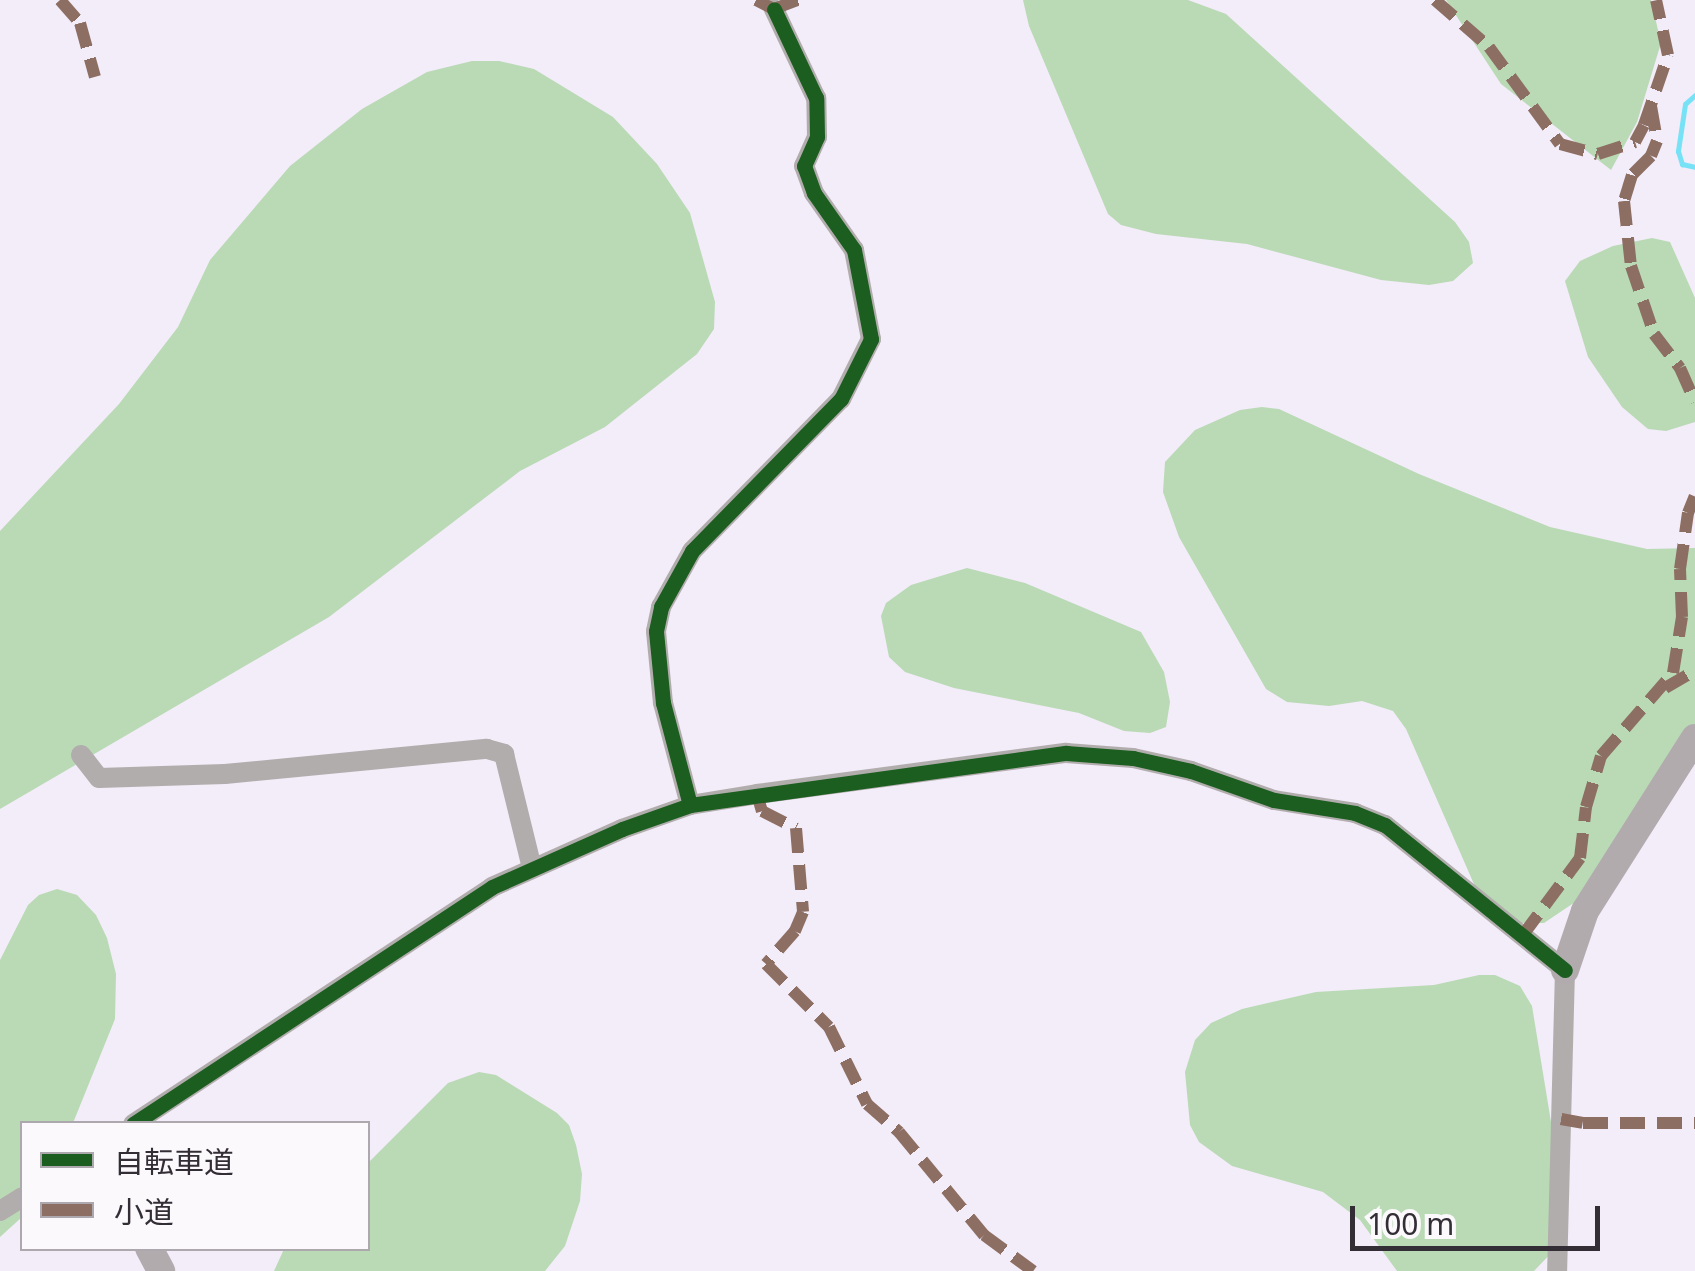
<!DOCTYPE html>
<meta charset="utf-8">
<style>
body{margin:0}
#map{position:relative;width:1695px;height:1271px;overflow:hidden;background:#f3ecf9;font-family:"Noto Sans","Noto Sans JP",sans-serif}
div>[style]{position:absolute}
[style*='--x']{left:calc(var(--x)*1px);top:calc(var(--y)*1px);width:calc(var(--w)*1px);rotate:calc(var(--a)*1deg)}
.forest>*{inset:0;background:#b9dab5}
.stream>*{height:5px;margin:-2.5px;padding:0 2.5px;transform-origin:2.5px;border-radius:2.5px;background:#77e2f6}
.street>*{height:20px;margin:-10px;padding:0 10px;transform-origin:10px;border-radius:10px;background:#b2adad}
.secondary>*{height:28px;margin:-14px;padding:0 14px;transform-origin:14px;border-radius:14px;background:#b2abae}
.quiet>*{height:12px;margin-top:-6px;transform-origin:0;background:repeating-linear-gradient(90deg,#8d6e63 0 25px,transparent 0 37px)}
.cycleway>*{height:15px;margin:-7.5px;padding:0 7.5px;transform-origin:7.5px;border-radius:7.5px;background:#1b5e20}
span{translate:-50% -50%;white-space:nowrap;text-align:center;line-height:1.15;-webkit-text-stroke:8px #fcf9fd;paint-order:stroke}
.legend{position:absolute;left:20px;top:1121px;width:350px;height:130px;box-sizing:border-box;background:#fcf9fd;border:2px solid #aca8ad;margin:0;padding:12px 18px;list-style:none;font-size:30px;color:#332e36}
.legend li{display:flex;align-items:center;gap:20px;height:50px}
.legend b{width:50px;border:2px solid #aca8ad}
.scale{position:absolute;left:1350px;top:1206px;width:250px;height:45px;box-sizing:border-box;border:5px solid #332e36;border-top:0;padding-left:12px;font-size:30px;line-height:35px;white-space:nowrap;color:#332e36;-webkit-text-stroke:8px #fcf9fd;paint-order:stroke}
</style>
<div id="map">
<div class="forest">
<div style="clip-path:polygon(1023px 0,1188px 0,1226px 14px,1455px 222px,1469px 242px,1473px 263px,1453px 281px,1429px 285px,1381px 280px,1247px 244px,1156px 234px,1121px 225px,1108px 214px,1029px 26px)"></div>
<div style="clip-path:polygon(1446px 0,1651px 0,1661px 43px,1637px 122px,1611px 170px,1501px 84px)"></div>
<div style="clip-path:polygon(472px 61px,499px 61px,534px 69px,613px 117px,657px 164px,690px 213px,715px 302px,714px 329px,697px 354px,605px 427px,520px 471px,329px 617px,0 809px,0 531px,119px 404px,178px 327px,210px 260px,290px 166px,362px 109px,427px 72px)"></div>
<div style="clip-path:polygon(1652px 238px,1670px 242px,1695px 298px,1695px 422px,1666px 431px,1648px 429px,1622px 407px,1588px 357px,1565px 281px,1580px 261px,1613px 246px)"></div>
<div style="clip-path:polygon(1262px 407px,1279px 409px,1419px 474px,1550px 527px,1647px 549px,1695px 548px,1695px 747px,1587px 894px,1544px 923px,1501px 923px,1481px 900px,1406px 729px,1393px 711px,1362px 701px,1329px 706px,1287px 702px,1266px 689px,1179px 537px,1163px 492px,1165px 462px,1195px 430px,1240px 410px)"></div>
<div style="clip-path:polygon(967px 568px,1025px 583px,1141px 632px,1164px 672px,1170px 702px,1166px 727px,1150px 733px,1124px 731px,1079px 713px,954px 688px,905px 672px,889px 657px,881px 616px,886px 603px,911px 585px)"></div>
<div style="clip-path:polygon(57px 889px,77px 895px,96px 915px,107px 938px,116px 974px,115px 1019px,73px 1123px,22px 1124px,22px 1217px,0 1237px,0 960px,28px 905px,39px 895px)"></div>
<div style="clip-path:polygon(1479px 975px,1495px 975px,1520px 986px,1532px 1006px,1552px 1128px,1555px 1249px,1534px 1271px,1397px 1271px,1360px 1220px,1323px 1192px,1232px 1166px,1199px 1142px,1190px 1125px,1185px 1072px,1195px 1040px,1211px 1023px,1242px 1009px,1316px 992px,1434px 985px)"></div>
<div style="clip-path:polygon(479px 1072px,496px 1075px,557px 1113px,569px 1125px,576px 1145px,582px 1174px,580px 1201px,565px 1246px,545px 1271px,274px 1271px,284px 1249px,368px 1248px,368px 1163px,448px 1083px)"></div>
</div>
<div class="stream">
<div style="--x:1695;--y:95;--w:13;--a:138"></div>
<div style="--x:1685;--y:104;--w:48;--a:98.5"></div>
<div style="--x:1678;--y:151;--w:14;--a:73"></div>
<div style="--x:1682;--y:164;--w:13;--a:13"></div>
</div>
<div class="street">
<div style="--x:81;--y:755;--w:29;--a:52"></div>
<div style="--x:99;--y:778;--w:126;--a:-1.8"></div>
<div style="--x:225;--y:774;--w:263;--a:-5.5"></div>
<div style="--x:487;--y:749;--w:18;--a:16"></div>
<div style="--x:504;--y:754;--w:117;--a:76.2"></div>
<div style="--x:690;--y:805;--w:106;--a:-104.8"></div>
<div style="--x:663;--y:703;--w:72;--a:-95.6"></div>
<div style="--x:656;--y:631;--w:25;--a:-78"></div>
<div style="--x:661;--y:607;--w:64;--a:-61"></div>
<div style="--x:692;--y:551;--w:213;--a:-45.6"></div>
<div style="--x:841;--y:399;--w:67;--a:-63.4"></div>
<div style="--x:871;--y:339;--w:91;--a:-100.8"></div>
<div style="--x:854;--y:250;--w:70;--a:-125.1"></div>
<div style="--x:814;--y:193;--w:29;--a:-110"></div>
<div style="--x:804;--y:166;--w:32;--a:-66"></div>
<div style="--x:817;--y:137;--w:39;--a:-91"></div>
<div style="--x:816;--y:98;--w:98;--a:-115.3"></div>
<div style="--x:133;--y:1124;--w:430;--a:-33.4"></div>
<div style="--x:492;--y:887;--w:142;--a:-24"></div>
<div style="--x:622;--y:829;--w:72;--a:-19.4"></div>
<div style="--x:690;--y:805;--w:68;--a:-9.3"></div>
<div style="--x:757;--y:794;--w:312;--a:-7.6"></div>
<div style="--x:1066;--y:753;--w:67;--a:4.3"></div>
<div style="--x:1133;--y:758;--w:59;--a:12.6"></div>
<div style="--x:1191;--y:771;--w:88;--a:19.3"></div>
<div style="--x:1274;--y:800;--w:82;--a:9.1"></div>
<div style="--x:1355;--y:813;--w:32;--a:22"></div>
<div style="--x:1385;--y:825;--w:231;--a:38.9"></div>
<div style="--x:1565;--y:970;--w:301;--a:91.5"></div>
<div style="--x:0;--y:1211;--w:26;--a:-32"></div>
</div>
<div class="secondary">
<div style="--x:1565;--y:970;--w:62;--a:-71.3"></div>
<div style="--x:1585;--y:911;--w:205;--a:-57.6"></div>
<div style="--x:149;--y:1248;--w:26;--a:62"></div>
</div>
<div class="quiet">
<div style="--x:60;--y:0;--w:30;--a:49"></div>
<div style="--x:80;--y:23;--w:56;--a:74.5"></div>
<div style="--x:756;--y:0;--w:20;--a:27"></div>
<div style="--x:774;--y:9;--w:26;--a:-21"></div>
<div style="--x:1435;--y:0;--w:72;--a:41"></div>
<div style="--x:1489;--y:47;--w:120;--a:53.8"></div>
<div style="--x:1560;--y:144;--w:39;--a:15"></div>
<div style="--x:1598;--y:154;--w:39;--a:-18"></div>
<div style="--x:1635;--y:142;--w:19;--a:-62"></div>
<div style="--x:1644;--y:125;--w:74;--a:-71.1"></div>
<div style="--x:1668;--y:55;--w:56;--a:-102.3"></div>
<div style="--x:1651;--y:106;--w:36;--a:80"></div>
<div style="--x:1657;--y:141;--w:16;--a:112"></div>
<div style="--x:1651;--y:156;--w:27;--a:135"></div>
<div style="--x:1632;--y:175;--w:27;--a:107"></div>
<div style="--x:1624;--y:201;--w:65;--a:83.9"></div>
<div style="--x:1631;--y:266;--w:72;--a:71.3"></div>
<div style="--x:1654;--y:334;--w:43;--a:52.6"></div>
<div style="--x:1680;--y:368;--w:37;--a:66"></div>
<div style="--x:1665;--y:688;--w:34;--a:-30"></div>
<div style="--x:757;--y:794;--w:18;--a:74"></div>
<div style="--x:762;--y:811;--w:38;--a:27"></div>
<div style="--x:796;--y:828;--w:84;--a:85.2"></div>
<div style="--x:803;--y:912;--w:21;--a:113"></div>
<div style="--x:795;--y:931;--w:44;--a:131.3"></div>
<div style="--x:766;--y:964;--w:89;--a:45"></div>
<div style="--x:829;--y:1027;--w:86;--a:63.7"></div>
<div style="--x:867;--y:1104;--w:43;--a:41.2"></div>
<div style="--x:899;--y:1132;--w:134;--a:50.5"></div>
<div style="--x:984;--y:1235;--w:61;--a:36.3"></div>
<div style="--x:1523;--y:935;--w:96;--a:-53.5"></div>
<div style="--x:1580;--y:858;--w:51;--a:-83.3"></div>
<div style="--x:1586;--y:807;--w:53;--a:-73.6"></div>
<div style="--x:1601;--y:756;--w:110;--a:-49.1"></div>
<div style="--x:1673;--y:673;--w:57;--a:-80.9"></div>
<div style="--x:1682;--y:617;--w:48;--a:-92.4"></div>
<div style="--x:1680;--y:569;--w:57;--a:-81.9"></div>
<div style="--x:1688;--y:513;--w:18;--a:-68"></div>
<div style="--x:1561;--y:1119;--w:22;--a:10"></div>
<div style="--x:1583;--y:1123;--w:112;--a:0"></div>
</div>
<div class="cycleway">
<div style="--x:690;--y:805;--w:106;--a:-104.8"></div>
<div style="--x:663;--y:703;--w:72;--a:-95.6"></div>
<div style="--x:656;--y:631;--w:25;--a:-78"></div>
<div style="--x:661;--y:607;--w:64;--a:-61"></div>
<div style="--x:692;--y:551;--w:213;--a:-45.6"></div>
<div style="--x:841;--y:399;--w:67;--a:-63.4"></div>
<div style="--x:871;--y:339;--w:91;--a:-100.8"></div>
<div style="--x:854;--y:250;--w:70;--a:-125.1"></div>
<div style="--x:814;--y:193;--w:29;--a:-110"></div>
<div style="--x:804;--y:166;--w:32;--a:-66"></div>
<div style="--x:817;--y:137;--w:39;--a:-91"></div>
<div style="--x:816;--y:98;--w:98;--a:-115.3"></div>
<div style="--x:133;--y:1124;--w:430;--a:-33.4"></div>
<div style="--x:492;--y:887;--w:142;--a:-24"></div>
<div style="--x:622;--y:829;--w:72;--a:-19.4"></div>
<div style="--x:690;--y:805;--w:380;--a:-7.9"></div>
<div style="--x:1066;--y:753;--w:67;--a:4.3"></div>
<div style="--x:1133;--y:758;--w:59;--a:12.6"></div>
<div style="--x:1191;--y:771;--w:88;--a:19.3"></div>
<div style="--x:1274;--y:800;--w:82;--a:9.1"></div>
<div style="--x:1355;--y:813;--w:32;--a:22"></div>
<div style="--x:1385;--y:825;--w:231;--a:38.9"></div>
</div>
<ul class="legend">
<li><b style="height:12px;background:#1b5e20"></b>自転車道</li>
<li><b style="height:12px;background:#8d6e63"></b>小道</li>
</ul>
<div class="scale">100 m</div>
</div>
